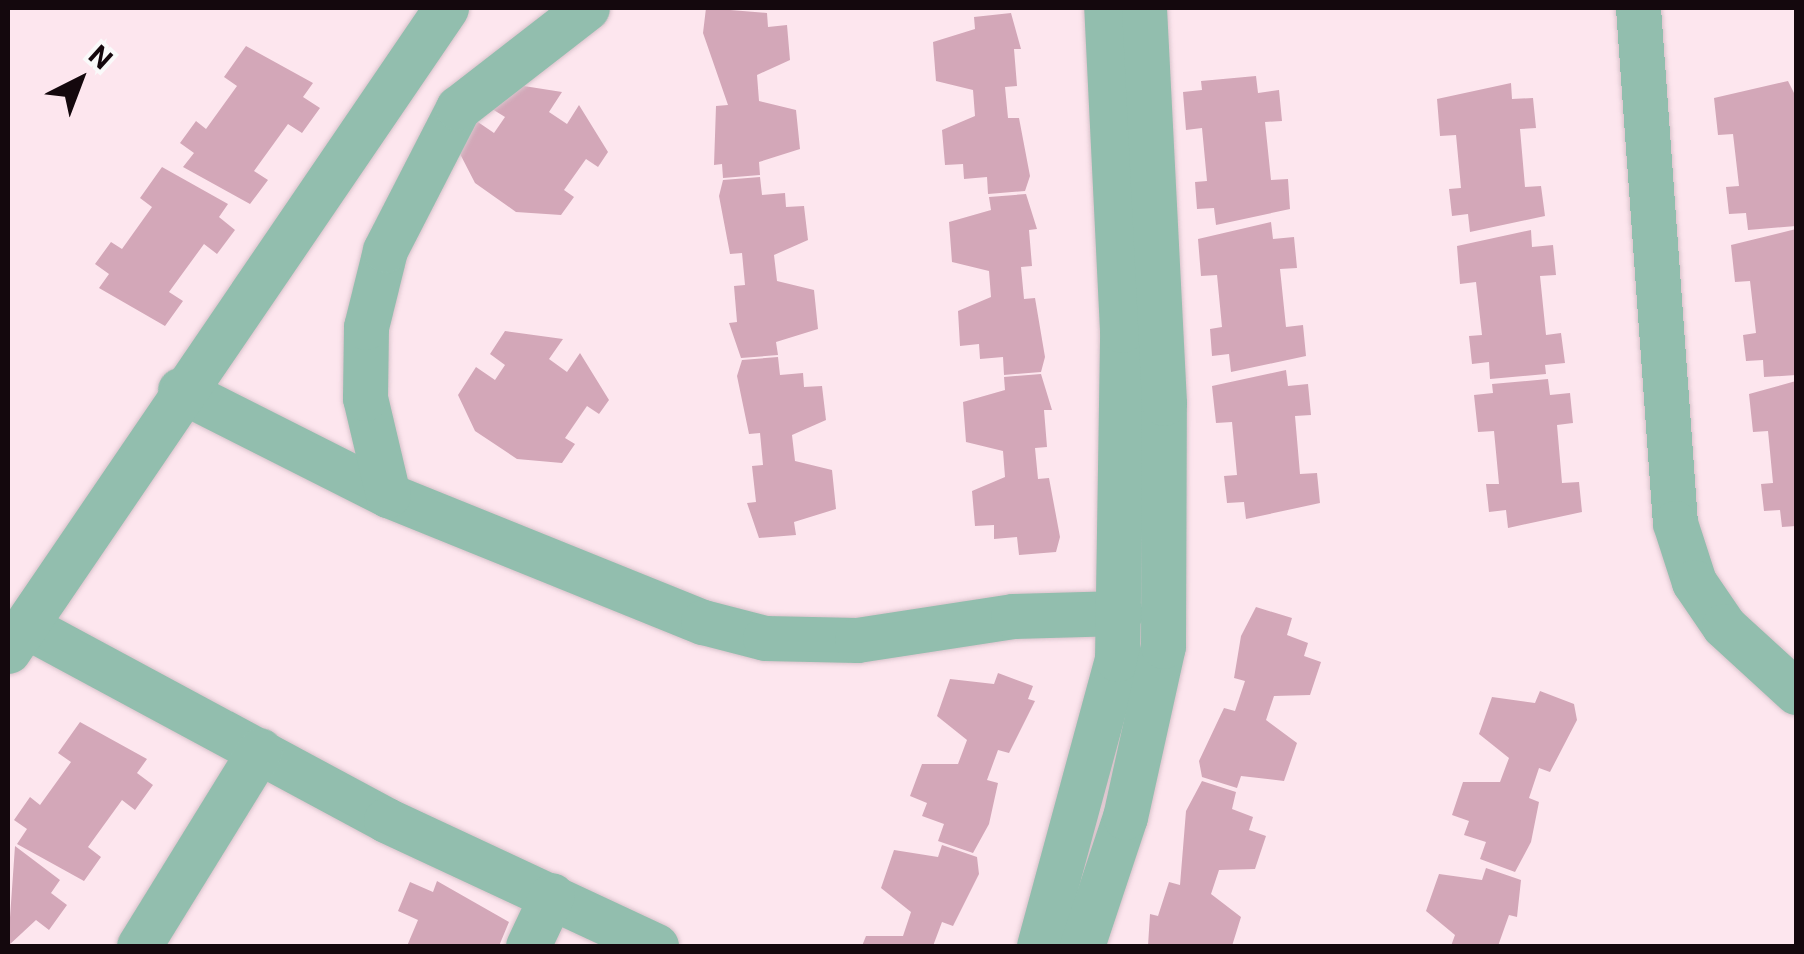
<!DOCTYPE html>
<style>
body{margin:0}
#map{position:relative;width:1804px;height:954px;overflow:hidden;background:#fde6ee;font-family:Roboto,sans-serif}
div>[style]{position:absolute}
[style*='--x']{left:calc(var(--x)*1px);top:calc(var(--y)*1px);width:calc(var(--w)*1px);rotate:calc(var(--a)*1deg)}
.building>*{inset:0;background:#d3a7b8}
.roads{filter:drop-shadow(0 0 2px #d8c2ca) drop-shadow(0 0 2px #d8c2ca)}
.minor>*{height:45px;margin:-22.5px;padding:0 22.5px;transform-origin:22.5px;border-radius:22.5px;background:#92beae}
span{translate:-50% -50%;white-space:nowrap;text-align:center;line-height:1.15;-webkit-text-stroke:10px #fafafa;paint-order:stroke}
.frame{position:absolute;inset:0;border:10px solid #14080d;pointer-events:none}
.north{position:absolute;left:30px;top:30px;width:100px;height:100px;-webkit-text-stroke:8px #fafafa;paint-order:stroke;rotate:42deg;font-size:28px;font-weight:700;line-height:40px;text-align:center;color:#14080d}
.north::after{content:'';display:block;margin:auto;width:35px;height:45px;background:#14080d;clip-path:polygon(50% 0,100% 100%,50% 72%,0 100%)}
</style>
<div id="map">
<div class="building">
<div style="clip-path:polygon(706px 8px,767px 13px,768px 27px,787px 25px,790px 60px,757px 75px,759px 101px,796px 110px,800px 149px,759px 162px,760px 175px,723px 178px,722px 164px,714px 165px,716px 106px,728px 105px,703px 33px)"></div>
<div style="clip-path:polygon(1011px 13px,1021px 49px,1014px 49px,1017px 86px,1005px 87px,1008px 118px,1019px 118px,1030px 176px,1025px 191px,988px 194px,987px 177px,964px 179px,963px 164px,945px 165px,942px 130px,975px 116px,973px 90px,936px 81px,933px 42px,975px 29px,974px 17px)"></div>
<div style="clip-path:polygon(246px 46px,313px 83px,303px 97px,320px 108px,302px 133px,288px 124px,254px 171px,268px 180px,250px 204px,183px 167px,194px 153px,180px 143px,196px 121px,206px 129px,237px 86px,224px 77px)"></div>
<div style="clip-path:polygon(1256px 76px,1258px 93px,1279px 90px,1282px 121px,1265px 122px,1271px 180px,1288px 179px,1290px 209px,1216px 225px,1214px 208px,1197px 209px,1195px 182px,1207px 181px,1202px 128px,1186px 130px,1183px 92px,1202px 90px,1201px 81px)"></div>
<div style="clip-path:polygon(1788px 81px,1796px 97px,1796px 226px,1748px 230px,1746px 213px,1729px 214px,1726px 187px,1739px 186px,1733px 134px,1718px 135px,1714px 98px)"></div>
<div style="clip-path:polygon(504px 83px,562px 92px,549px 112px,567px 124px,579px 105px,608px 152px,598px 167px,586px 159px,564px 190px,574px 197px,561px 215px,516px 212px,475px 183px,457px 148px,475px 120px,494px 133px,505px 117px,489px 107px)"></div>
<div style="clip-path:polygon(1511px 83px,1512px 99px,1533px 98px,1536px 128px,1520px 129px,1525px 187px,1541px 186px,1545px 216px,1470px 232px,1468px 214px,1452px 216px,1449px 189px,1461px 188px,1456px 135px,1440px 136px,1437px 99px)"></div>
<div style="clip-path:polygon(162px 167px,228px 204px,219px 217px,235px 230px,217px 254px,204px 244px,169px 292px,183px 301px,165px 326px,99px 288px,109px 274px,95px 264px,111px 242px,122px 249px,152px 207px,140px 198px)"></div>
<div style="clip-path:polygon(760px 177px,762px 195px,785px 193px,786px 207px,804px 206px,808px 240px,774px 255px,777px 281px,814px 290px,818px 329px,776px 342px,778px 355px,741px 358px,729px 323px,737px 322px,734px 286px,745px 285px,742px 253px,730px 254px,719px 196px,723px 180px)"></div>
<div style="clip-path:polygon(1026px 194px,1037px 229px,1029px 230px,1032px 266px,1021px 267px,1024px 299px,1035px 298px,1045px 357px,1041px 372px,1004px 375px,1003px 357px,980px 359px,979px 344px,960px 346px,958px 311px,991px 297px,989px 271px,952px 262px,949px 222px,991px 210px,989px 197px)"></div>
<div style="clip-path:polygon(1271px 222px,1273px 239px,1294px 237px,1297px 268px,1280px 269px,1286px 327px,1303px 325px,1306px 356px,1231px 372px,1229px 354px,1212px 356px,1210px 329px,1222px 327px,1217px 275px,1201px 276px,1198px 239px)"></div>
<div style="clip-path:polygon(1796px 229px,1796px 375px,1764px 377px,1763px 360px,1746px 361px,1743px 335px,1756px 333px,1750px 281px,1735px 282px,1731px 245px)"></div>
<div style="clip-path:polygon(1531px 230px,1532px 247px,1553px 245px,1556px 275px,1540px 276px,1546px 335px,1561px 333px,1565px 363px,1545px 365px,1546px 374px,1490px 379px,1489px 362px,1472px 364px,1469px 336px,1482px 335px,1476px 282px,1460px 284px,1457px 246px)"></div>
<div style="clip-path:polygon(505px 331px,563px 339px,549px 359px,567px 372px,580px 353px,609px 400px,599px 414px,587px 406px,565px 438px,575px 444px,562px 463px,517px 459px,475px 431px,458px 395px,476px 367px,495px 380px,505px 365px,490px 354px)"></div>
<div style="clip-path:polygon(778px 357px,780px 375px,803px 373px,804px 387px,822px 386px,826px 420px,792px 435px,795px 461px,832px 470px,836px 509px,794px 522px,796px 535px,759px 538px,747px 503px,756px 502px,752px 466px,763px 465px,760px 433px,749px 434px,737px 376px,742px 360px)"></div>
<div style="clip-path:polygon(1286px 370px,1288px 386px,1308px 384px,1311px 415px,1295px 416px,1300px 474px,1317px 473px,1320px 503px,1246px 519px,1244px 502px,1227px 503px,1224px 476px,1237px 475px,1232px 422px,1216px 423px,1212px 386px)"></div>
<div style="clip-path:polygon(1041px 374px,1052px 410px,1044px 410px,1047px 447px,1035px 448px,1038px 479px,1049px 478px,1060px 537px,1056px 552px,1019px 555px,1017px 537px,994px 539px,994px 525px,975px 526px,972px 491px,1005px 477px,1003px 451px,966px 442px,963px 402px,1005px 390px,1004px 377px)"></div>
<div style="clip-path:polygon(1548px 379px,1550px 395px,1570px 393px,1573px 423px,1557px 425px,1562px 483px,1579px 482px,1582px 512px,1508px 528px,1506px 510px,1489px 512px,1486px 484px,1499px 484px,1494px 431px,1478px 432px,1474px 395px,1493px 393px,1492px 384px)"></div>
<div style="clip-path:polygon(1796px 381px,1796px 526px,1782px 527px,1780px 510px,1764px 511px,1761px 484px,1773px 483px,1768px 431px,1753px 432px,1749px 394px)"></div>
<div style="clip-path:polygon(1256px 607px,1292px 618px,1287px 635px,1308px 643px,1304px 656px,1321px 662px,1310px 695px,1274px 696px,1266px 720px,1297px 743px,1284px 781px,1241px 776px,1237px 788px,1202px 777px,1199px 761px,1224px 708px,1235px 711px,1245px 681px,1234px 678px,1241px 636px)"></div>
<div style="clip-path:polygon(998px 673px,1033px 686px,1028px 699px,1035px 701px,1009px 753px,998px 750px,987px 780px,998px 783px,989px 824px,973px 853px,938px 841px,944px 824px,922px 816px,927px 803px,910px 796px,922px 764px,958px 764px,967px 740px,937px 716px,950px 679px,994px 684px)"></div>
<div style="clip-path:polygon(1540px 691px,1574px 704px,1577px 720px,1550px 772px,1539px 768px,1529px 798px,1539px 802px,1531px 842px,1515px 872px,1480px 859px,1486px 842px,1464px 835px,1469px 821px,1452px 815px,1463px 782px,1500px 782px,1509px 758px,1479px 734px,1492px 697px,1535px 703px)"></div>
<div style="clip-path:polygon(80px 722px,147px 759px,137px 773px,153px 785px,135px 810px,122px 800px,88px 847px,101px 857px,84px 881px,17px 844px,27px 829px,14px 820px,30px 797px,40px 805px,71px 762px,58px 753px)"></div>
<div style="clip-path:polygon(1202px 781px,1236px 792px,1232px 809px,1253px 817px,1249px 830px,1266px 836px,1255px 869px,1219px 870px,1211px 894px,1241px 917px,1232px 946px,1148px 946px,1150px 914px,1158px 916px,1169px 882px,1180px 885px,1186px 811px)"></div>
<div style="clip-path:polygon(942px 845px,977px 857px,979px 874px,953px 926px,942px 922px,933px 946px,862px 946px,866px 936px,903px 936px,911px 912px,881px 888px,894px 850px,938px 857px)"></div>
<div style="clip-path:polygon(15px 846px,60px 880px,51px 893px,67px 905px,49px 930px,36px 920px,8px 946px)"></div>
<div style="clip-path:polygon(1486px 868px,1521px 880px,1517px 917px,1509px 915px,1498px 946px,1451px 946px,1455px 935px,1426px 911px,1439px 874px,1482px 880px)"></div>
<div style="clip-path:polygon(437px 881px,509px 922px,499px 946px,407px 946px,418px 920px,398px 911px,410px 882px,433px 892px)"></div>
</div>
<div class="roads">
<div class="minor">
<div style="--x:1638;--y:8;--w:516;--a:85.89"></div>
<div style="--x:1675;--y:523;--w:62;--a:72.1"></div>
<div style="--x:1694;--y:582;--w:53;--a:55.7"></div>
<div style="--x:1724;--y:626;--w:98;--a:42.5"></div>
<div style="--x:180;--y:390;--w:233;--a:26.8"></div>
<div style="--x:388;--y:495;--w:340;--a:22"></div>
<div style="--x:703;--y:622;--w:64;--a:14.5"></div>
<div style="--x:765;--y:638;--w:92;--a:1.2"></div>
<div style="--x:857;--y:640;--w:158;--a:-8.7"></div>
<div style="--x:1013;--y:616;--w:107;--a:-1.6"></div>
<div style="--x:388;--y:495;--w:100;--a:-103.3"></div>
<div style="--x:365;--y:398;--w:71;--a:-89.2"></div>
<div style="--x:366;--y:327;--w:79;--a:-76.1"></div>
<div style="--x:385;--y:250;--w:160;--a:-62.8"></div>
<div style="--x:458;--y:108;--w:163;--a:-37.8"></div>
<div style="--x:26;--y:626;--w:409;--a:28.3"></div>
<div style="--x:386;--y:820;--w:298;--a:25"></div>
<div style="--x:8;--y:651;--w:778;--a:-55.74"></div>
<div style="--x:139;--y:946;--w:230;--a:-58.3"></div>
<div style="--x:528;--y:946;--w:56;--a:-64.8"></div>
<div style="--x:1039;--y:946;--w:297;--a:-74.8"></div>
<div style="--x:1117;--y:659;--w:329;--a:-89.1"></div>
<div style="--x:1122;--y:330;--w:322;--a:-92.8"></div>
<div style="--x:1082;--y:946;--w:136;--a:-71.6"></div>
<div style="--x:1125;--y:817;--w:175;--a:-77.5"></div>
<div style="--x:1163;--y:646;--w:243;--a:-89.8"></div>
<div style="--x:1164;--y:403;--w:396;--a:-92.9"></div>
</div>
</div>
<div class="frame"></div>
<div class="north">N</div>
</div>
